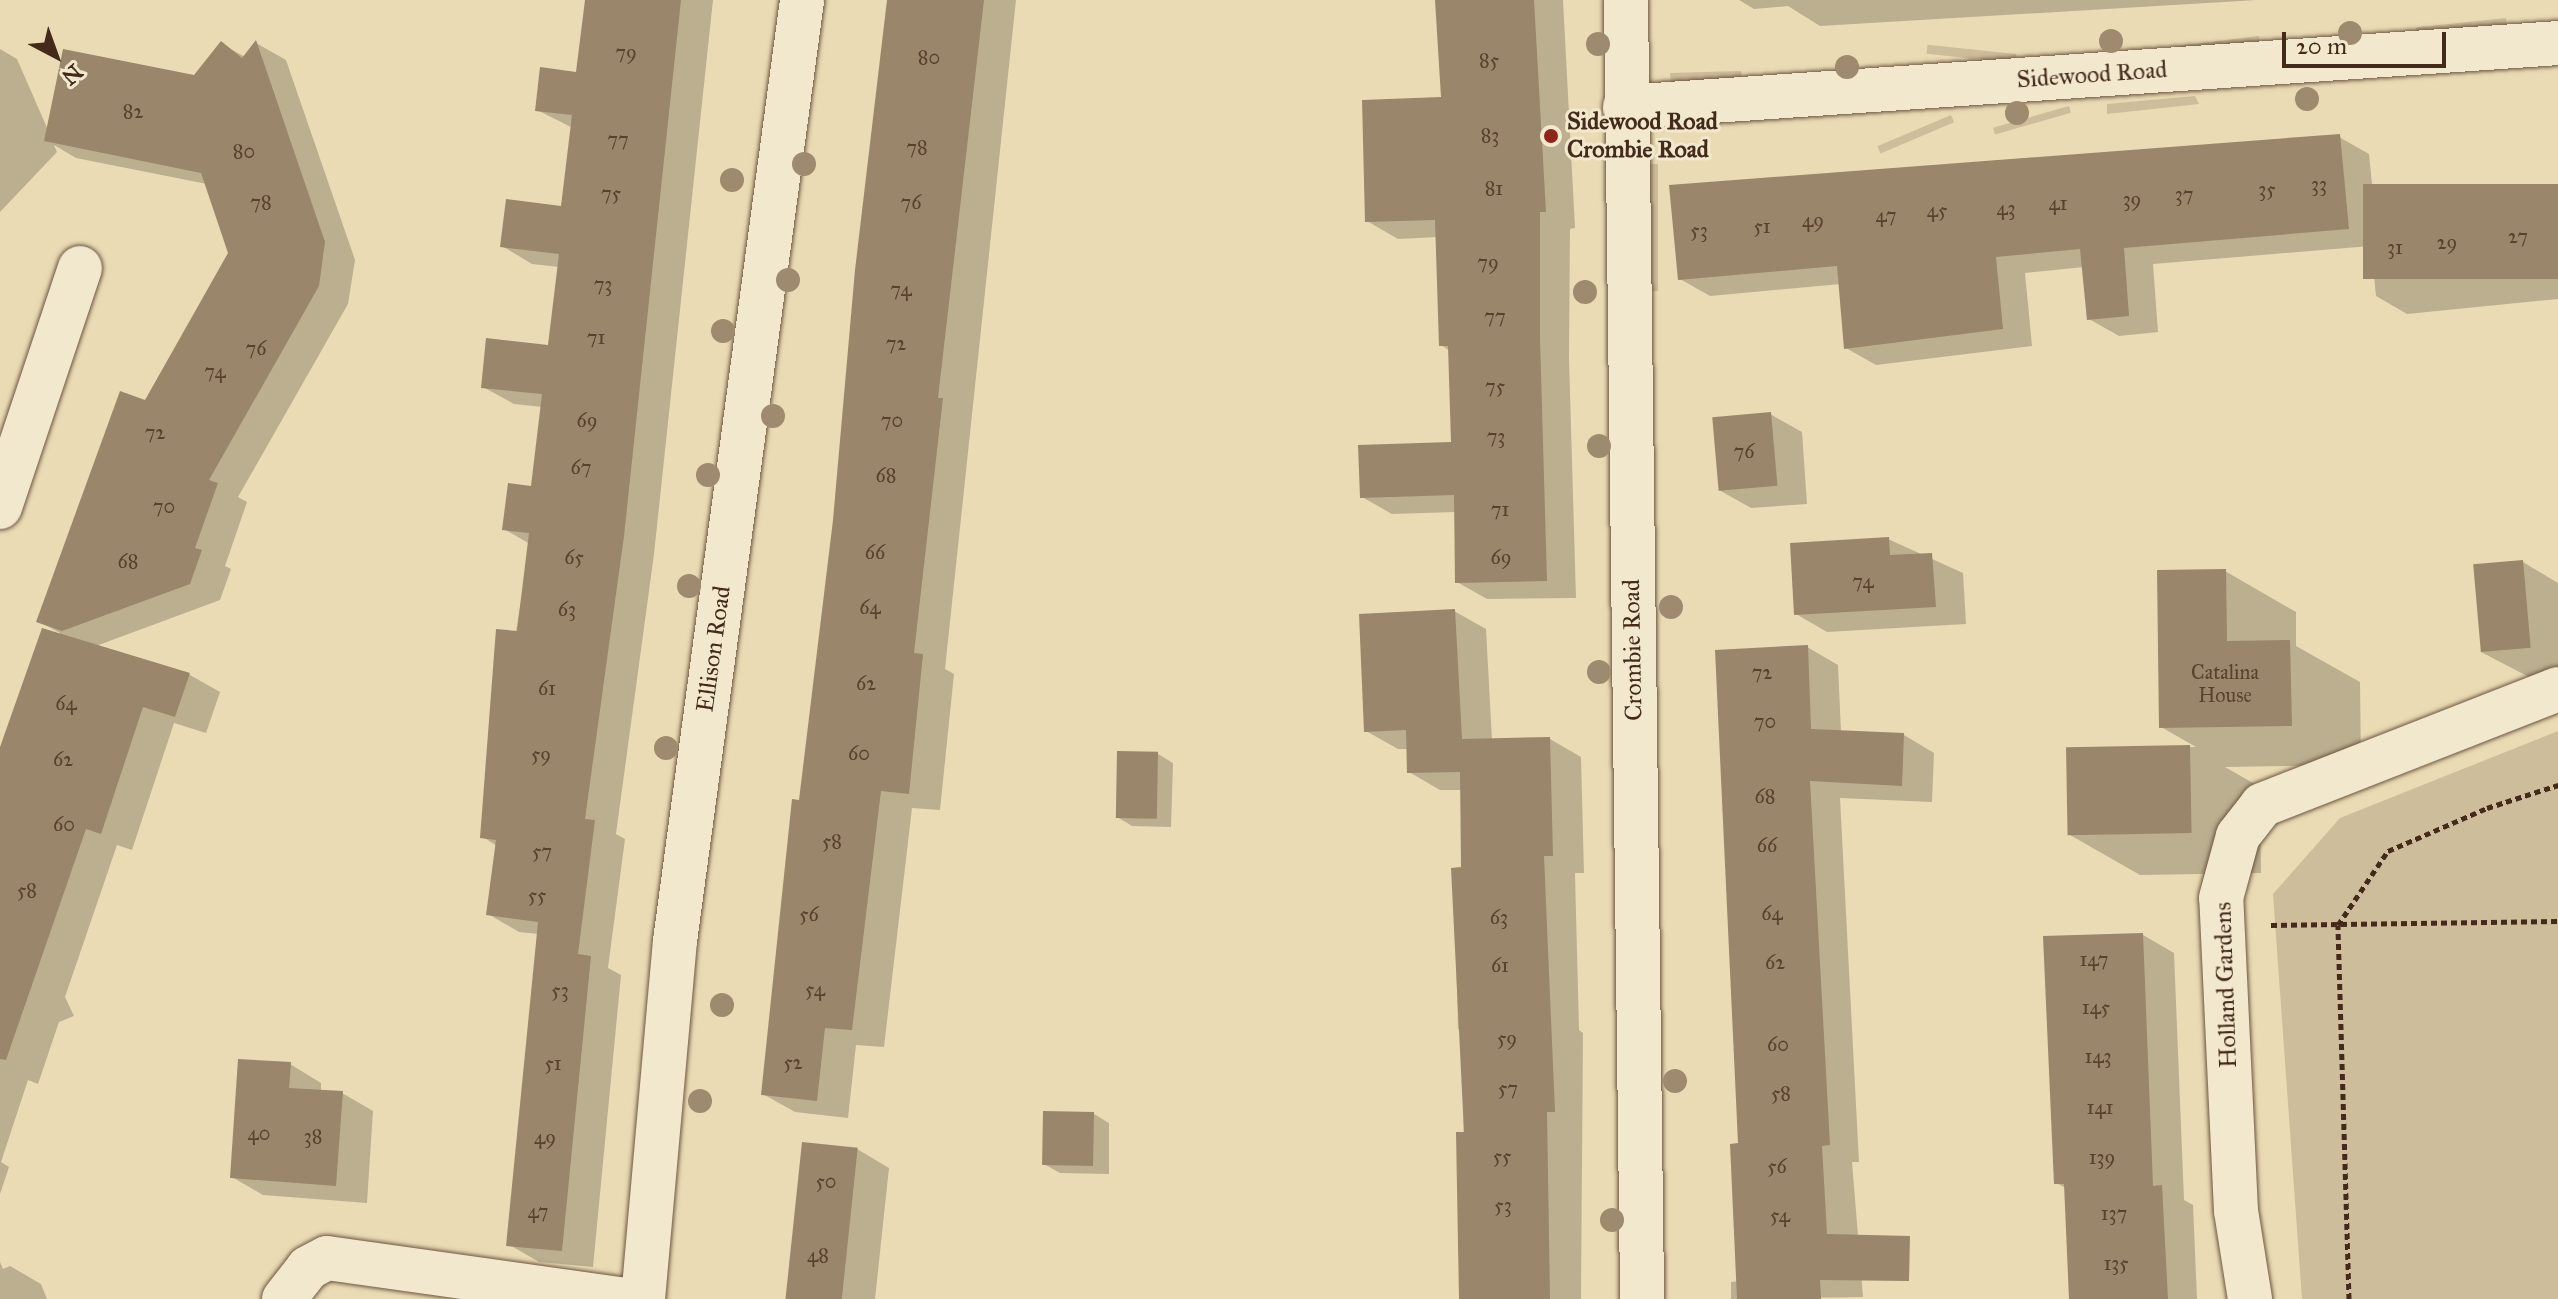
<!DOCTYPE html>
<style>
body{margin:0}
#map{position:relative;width:2558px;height:1299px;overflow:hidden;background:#eadbb4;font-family:"IM FELL Great Primer",serif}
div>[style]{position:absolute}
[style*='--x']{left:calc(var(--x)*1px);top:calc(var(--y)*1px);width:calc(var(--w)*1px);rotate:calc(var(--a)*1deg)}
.green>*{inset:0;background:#cebd9a;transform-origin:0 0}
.shadow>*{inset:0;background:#0003}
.building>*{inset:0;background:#9a866a;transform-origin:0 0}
.path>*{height:5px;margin-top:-2.5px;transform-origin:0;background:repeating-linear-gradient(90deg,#432a1a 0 6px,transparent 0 10px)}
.roads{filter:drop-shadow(0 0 2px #6d5640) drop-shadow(0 0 2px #6d5640)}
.minor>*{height:44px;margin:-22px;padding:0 22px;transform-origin:22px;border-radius:22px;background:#f1e8ce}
.trees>*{width:24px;height:24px;margin:-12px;border-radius:50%;background:#9e8a6e}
.dots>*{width:22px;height:22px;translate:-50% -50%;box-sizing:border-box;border:4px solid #f1e8ce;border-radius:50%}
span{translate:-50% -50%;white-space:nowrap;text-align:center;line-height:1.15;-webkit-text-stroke:6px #f1e8ce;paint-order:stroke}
.number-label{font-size:20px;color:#59412e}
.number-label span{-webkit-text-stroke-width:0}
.street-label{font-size:24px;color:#432a1a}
.poi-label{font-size:24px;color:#432a1a;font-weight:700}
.left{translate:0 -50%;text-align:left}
.north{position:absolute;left:16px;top:16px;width:80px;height:80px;-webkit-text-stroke:6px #f1e8ce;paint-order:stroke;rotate:139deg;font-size:22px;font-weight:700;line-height:32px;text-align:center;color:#432a1a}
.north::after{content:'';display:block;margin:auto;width:28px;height:36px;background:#432a1a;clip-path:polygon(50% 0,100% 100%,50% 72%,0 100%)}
.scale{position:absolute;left:2282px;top:32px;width:164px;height:36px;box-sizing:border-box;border:4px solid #432a1a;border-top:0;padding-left:10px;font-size:24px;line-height:28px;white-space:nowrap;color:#432a1a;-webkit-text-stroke:6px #f1e8ce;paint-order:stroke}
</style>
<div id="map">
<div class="green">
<div style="left:2506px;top:18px;width:9px;height:91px;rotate:84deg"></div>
<div style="left:2259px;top:36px;width:8px;height:85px;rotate:83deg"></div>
<div style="left:2016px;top:54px;width:9px;height:89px;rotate:96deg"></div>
<div style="clip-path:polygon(1741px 71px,1742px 82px,1671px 86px,1670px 73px)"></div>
<div style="clip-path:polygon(2195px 96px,2199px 104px,2107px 114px,2107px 104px)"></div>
<div style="left:2069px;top:106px;width:7px;height:79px;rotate:74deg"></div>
<div style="left:1951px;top:115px;width:8px;height:80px;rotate:67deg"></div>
<div style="left:1658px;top:164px;width:127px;height:11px;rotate:90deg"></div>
<div style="clip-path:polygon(2558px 731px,2558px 1299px,2302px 1299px,2273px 894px,2340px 818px)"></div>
</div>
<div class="shadow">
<div style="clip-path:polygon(587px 0,713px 0,654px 554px,616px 834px,625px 839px,608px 968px,621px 975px,593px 1267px,539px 1262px,508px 1244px,539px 934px,519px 932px,488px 914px,497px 846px,483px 837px,530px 544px,504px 529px,532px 488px,543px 407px,514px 404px,483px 387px,549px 347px,559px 267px,532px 264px,502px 246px,562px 208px,573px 128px,537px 110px,577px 74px)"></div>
<div style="clip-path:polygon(889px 0,1016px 0,945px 669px,954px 674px,940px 810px,912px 808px,884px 1047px,856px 1045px,848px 1118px,795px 1112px,763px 1094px,835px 520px)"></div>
<div style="clip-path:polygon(1437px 0,1563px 0,1575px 228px,1570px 229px,1569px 358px,1576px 598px,1487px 599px,1457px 582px,1456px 512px,1392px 514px,1362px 497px,1453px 444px,1450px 351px,1441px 345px,1438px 237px,1398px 239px,1367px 221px,1443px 99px)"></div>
<div style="clip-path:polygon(1739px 0,2257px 0,1820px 26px,1788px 6px,1754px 9px)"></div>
<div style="clip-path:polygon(256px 43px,286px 60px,355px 260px,348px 304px,238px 497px,247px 502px,225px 566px,231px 569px,220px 600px,96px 646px,190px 675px,220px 692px,206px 733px,174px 723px,132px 850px,117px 845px,65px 997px,74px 1016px,59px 1022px,38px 1084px,28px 1080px,1px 1162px,9px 1167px,0 1194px,0 761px,60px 633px,38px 621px,146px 403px,231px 254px,207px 184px,76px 158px,54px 145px,57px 152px,0 212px,0 49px,17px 59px,48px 130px,195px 77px,222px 44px,245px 57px)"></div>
<div style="clip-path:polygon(2339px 137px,2369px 154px,2374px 203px,2558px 185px,2558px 299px,2407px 314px,2376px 296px,2371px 246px,2153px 264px,2158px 332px,2119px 336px,2089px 319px,2084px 267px,2025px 273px,2032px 346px,1876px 365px,1846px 348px,1841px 284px,1710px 296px,1680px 279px)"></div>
<div style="clip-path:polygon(1770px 414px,1802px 432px,1807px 504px,1751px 508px,1719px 490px)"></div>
<div style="clip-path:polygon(1888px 539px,1963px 573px,1966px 624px,1827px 632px,1796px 614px)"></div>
<div style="clip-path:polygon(2523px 562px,2558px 583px,2558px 692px,2481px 652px)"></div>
<div style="clip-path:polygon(2225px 571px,2296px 612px,2296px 646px,2360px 682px,2361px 765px,2225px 767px,2260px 787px,2261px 873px,2140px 875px,2070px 835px,2068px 748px,2196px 747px,2161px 727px)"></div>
<div style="clip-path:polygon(1454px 611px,1486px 629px,1492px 740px,1550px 739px,1581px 757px,1584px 873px,1575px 873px,1579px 1030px,1583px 1033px,1581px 1299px,1463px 1299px,1464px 1032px,1458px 1029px,1454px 870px,1463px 869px,1462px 790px,1440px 790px,1409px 772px,1408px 749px,1398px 749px,1366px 731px)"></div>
<div style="clip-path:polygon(1807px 647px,1838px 665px,1841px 732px,1904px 735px,1934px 753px,1932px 802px,1840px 798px,1859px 1162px,1852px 1162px,1863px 1297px,1731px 1299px,1731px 1282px,1739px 1281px,1740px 1145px)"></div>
<div style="clip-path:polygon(1158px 754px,1173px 763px,1171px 827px,1132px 826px,1117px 817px)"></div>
<div style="clip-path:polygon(2143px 935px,2174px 953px,2184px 1200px,2193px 1205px,2197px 1299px,2070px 1299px,2066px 1188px,2056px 1183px)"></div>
<div style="clip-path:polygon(290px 1064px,321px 1083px,321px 1092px,342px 1093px,373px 1111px,367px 1203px,263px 1195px,232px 1177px)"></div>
<div style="clip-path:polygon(1094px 1114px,1109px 1123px,1109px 1174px,1060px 1173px,1044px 1164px)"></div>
<div style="clip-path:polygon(857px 1149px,889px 1168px,875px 1299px,788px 1299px)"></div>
<div style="clip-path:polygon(0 1262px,3px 1269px,10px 1266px,41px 1284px,47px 1299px,0 1299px)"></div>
</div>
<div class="building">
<div style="clip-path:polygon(585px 0,681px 0,624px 536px,585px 819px,595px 820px,578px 954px,591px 956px,562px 1251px,506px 1246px,538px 922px,486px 915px,496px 840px,480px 838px,496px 629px,517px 631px,529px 533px,502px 530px,508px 483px,531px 486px,542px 394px,481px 388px,486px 338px,548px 345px,559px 254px,500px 247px,506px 199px,561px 206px,572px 115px,535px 111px,540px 67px,576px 72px)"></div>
<div style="clip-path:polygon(887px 0,984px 0,938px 398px,943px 398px,914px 653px,923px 654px,909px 794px,881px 791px,852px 1030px,825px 1028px,817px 1101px,761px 1095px,792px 799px,799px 800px,833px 520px,855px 270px)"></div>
<div style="clip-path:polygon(1435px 0,1534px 0,1546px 212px,1540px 212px,1540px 339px,1547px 581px,1455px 583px,1454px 495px,1360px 498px,1358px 445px,1451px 442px,1448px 346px,1439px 346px,1435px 220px,1365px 222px,1362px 100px,1441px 97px)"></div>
<div style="clip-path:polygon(256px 40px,325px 242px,319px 286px,209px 480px,218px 483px,195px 548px,202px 550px,190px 584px,62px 631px,36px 622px,120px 391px,145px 400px,228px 253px,201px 173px,44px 141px,63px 49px,194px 75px,221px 41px,242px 58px)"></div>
<div style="clip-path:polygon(2340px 134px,2349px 229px,2124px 248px,2129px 316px,2087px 320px,2080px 249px,1996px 257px,2003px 329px,1844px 349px,1837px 266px,1678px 280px,1669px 185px)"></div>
<div style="left:2558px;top:184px;width:95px;height:195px;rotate:90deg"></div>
<div style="left:1771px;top:412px;width:74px;height:59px;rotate:85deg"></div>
<div style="clip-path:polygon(1889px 537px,1890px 555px,1932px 553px,1936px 607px,1794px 615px,1790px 543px)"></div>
<div style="left:2523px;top:560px;width:88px;height:50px;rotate:85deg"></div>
<div style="clip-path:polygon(2226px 569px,2227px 641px,2290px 640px,2292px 726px,2159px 728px,2157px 570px)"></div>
<div style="clip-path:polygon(1455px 609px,1462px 739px,1550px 737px,1553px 856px,1544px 856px,1555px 1112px,1547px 1112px,1550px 1299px,1459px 1299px,1456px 1132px,1464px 1132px,1451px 868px,1461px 867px,1460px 772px,1407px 773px,1406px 730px,1364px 732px,1359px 614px)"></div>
<div style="clip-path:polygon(42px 628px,190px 673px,175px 717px,143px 707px,101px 834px,86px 829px,6px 1060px,0 1059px,0 747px)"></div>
<div style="clip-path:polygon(1808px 645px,1811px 729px,1904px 733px,1902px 786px,1810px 781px,1830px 1145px,1822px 1146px,1827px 1234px,1910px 1236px,1909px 1281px,1820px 1280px,1821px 1299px,1737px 1299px,1730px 1144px,1738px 1143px,1715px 650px)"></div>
<div style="left:2190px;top:745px;width:88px;height:124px;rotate:89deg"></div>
<div style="left:1117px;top:751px;width:41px;height:67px;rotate:1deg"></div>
<div style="clip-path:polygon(2143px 933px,2153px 1186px,2162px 1185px,2168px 1299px,2069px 1299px,2064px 1184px,2054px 1184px,2043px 936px)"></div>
<div style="clip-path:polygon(238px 1059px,291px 1062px,289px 1088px,343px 1091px,336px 1186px,230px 1178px)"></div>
<div style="left:1043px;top:1111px;width:51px;height:54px;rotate:1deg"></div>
<div style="left:802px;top:1142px;width:56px;height:158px;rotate:6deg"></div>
</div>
<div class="path">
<div style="--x:2271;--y:925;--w:287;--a:-0.8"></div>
<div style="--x:2349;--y:1299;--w:374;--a:-91.7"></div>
<div style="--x:2338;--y:925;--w:89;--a:-56"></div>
<div style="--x:2388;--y:851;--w:108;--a:-23.5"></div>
<div style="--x:2487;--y:808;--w:75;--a:-17.9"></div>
</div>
<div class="roads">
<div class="minor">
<div style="--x:1626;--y:0;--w:1299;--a:89.29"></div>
<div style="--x:1625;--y:107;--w:935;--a:-3.92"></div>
<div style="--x:0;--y:507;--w:252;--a:-71.5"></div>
<div style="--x:284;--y:1299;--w:39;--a:-52"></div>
<div style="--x:308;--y:1268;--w:21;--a:-28"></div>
<div style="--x:327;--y:1258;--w:295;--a:8"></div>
<div style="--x:643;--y:1299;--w:359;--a:-84.9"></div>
<div style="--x:675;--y:941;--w:950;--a:-82.31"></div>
<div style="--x:2250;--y:1299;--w:89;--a:-99"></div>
<div style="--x:2236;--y:1211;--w:313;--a:-92.7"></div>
<div style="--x:2221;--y:898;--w:64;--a:-74.7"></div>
<div style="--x:2238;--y:836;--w:39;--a:-52"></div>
<div style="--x:2262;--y:805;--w:318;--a:-21.4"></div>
</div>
</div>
<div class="trees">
<div style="left:2350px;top:33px"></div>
<div style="left:2111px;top:41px"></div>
<div style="left:1598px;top:44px"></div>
<div style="left:1847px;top:67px"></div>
<div style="left:2307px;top:99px"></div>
<div style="left:2017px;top:113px"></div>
<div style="left:804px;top:164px"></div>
<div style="left:732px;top:180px"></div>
<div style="left:788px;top:280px"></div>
<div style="left:1585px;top:292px"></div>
<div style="left:723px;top:331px"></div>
<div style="left:773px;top:416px"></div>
<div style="left:1599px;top:446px"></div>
<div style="left:708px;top:475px"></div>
<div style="left:689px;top:586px"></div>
<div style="left:1671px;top:607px"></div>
<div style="left:1599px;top:672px"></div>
<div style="left:666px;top:748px"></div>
<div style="left:722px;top:1005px"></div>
<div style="left:1675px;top:1081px"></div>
<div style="left:700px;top:1101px"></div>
<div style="left:1612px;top:1220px"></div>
</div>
<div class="dots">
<div style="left:1551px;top:136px;background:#8f2418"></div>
</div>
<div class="number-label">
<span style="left:626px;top:52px">79</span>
<span style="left:929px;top:57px">80</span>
<span style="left:1489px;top:60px">85</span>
<span style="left:133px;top:111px">82</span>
<span style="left:1490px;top:135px">83</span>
<span style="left:618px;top:139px">77</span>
<span style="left:917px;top:147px">78</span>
<span style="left:244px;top:151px">80</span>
<span style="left:2319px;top:184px">33</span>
<span style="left:1494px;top:188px">81</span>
<span style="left:2267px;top:189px">35</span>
<span style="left:611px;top:193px">75</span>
<span style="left:2184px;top:194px">37</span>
<span style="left:2132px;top:199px">39</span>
<span style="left:261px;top:202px">78</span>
<span style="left:911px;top:202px">76</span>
<span style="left:2058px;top:203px">41</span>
<span style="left:2006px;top:208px">43</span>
<span style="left:1937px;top:210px">45</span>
<span style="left:1886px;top:215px">47</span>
<span style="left:1813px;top:220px">49</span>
<span style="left:1762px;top:226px">51</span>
<span style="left:1699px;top:230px">53</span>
<span style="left:2518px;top:236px">27</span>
<span style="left:2447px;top:242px">29</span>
<span style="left:2395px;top:247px">31</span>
<span style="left:1488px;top:262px">79</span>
<span style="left:603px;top:284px">73</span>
<span style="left:901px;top:289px">74</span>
<span style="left:1495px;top:316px">77</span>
<span style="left:596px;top:337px">71</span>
<span style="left:896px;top:343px">72</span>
<span style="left:256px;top:348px">76</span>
<span style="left:215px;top:371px">74</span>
<span style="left:1495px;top:386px">75</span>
<span style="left:587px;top:420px">69</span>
<span style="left:892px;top:420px">70</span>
<span style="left:155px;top:432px">72</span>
<span style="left:1496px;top:436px">73</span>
<span style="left:1744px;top:451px">76</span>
<span style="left:581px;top:467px">67</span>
<span style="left:886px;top:475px">68</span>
<span style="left:164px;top:506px">70</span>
<span style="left:1500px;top:509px">71</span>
<span style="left:875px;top:552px">66</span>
<span style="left:574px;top:557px">65</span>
<span style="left:1501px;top:557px">69</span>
<span style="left:128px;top:561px">68</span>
<span style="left:1863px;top:581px">74</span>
<span style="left:870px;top:607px">64</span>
<span style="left:567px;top:609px">63</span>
<span style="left:1762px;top:672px">72</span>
<span style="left:2225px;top:684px">Catalina<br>House</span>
<span style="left:866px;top:683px">62</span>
<span style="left:547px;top:688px">61</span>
<span style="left:66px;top:703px">64</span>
<span style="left:1765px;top:721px">70</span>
<span style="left:859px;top:753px">60</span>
<span style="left:541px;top:754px">59</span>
<span style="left:63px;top:759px">62</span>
<span style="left:1765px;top:796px">68</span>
<span style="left:64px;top:824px">60</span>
<span style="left:832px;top:841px">58</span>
<span style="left:1767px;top:845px">66</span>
<span style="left:542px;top:851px">57</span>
<span style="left:27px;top:890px">58</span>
<span style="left:537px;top:895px">55</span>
<span style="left:1772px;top:913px">64</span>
<span style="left:809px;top:914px">56</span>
<span style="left:1499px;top:917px">63</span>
<span style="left:2094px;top:959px">147</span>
<span style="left:1775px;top:962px">62</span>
<span style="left:1500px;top:965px">61</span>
<span style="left:815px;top:989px">54</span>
<span style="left:560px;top:990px">53</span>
<span style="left:2096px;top:1007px">145</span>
<span style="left:1507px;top:1038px">59</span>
<span style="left:1778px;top:1044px">60</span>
<span style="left:2098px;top:1056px">143</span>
<span style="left:793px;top:1062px">52</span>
<span style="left:553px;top:1063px">51</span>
<span style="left:1508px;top:1088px">57</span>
<span style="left:1781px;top:1093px">58</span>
<span style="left:2100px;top:1107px">141</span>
<span style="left:259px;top:1133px">40</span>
<span style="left:313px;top:1136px">38</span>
<span style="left:545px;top:1137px">49</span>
<span style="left:1502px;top:1156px">55</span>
<span style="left:2102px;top:1157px">139</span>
<span style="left:1777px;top:1166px">56</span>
<span style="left:826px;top:1181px">50</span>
<span style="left:1503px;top:1205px">53</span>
<span style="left:538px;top:1211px">47</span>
<span style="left:2114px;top:1213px">137</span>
<span style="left:1780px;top:1215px">54</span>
<span style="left:818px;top:1255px">48</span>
<span style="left:2116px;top:1263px">135</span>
</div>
<div class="street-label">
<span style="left:2092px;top:75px;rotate:-4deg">Sidewood Road</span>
<span style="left:714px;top:649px;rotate:-82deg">Ellison Road</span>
<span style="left:1633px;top:650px;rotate:-91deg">Crombie Road</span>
<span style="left:2226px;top:985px;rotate:-92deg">Holland Gardens</span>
</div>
<div class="poi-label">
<span class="left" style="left:1567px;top:136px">Sidewood Road<br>Crombie Road</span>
</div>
<div class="north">N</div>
<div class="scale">20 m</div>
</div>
